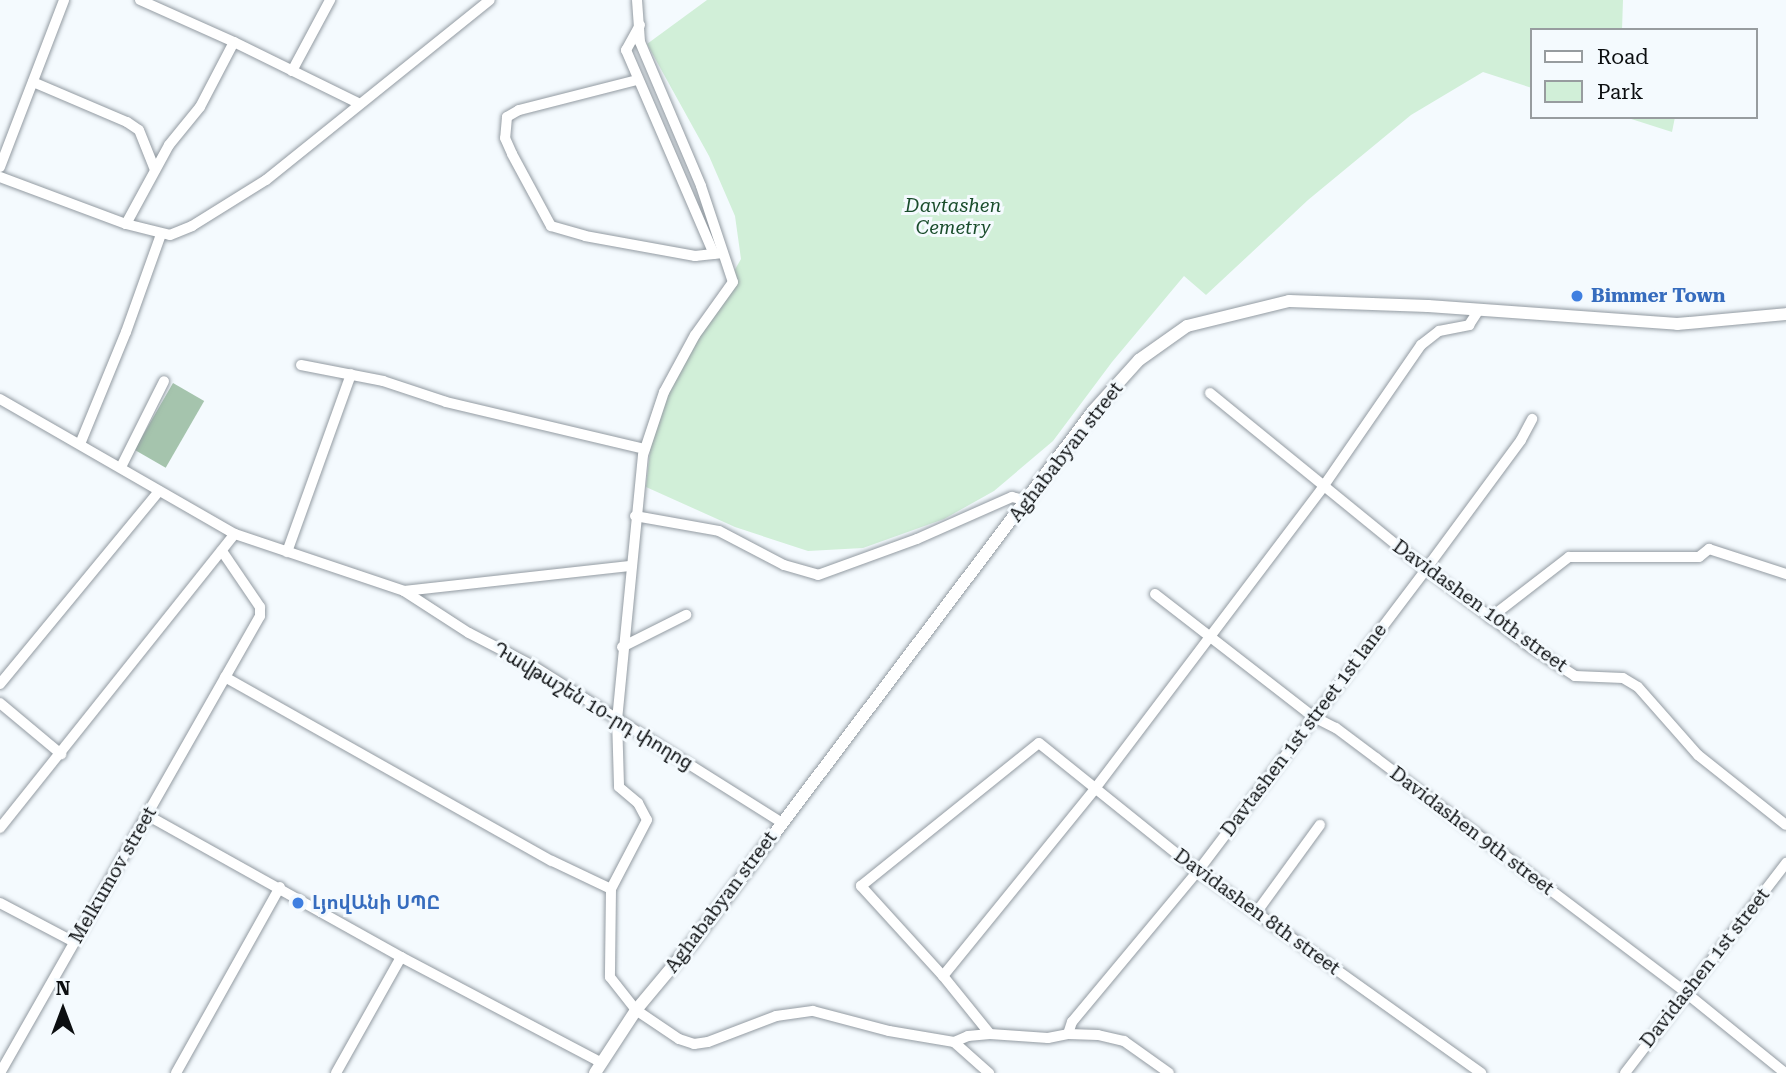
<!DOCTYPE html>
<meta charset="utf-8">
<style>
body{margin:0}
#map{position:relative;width:1786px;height:1073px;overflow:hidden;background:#f4fafe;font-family:"Roboto Serif","Noto Sans Armenian",serif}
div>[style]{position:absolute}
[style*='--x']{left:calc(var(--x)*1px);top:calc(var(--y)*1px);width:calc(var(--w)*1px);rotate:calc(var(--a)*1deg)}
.green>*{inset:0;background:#d1efd8}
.forest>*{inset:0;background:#a5c4ad;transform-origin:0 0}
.roads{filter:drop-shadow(0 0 2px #939ba2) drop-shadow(0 0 2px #939ba2)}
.minor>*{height:10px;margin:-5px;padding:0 5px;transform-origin:5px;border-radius:5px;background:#fff}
.tertiary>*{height:12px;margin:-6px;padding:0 6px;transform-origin:6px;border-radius:6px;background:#fff}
.dots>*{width:19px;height:19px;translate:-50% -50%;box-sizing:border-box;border:4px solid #f4fafe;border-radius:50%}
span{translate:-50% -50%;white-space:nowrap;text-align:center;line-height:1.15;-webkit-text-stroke:6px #f4fafe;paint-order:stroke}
.park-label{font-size:19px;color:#1a4d2c;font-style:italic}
.shop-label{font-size:19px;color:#366cbe;font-weight:700}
.left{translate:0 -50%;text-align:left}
.street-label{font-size:19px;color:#0c0f11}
.legend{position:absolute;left:1530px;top:28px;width:228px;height:91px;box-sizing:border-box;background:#f4fafe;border:2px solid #979c9f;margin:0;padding:9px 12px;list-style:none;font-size:21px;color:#0c0f11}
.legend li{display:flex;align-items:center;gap:14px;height:35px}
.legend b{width:35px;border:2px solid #979c9f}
.north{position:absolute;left:28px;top:975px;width:70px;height:70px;-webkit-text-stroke:5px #f4fafe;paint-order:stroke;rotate:0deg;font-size:19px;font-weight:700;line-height:28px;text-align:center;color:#0c0f11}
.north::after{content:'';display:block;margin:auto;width:24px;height:32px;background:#0c0f11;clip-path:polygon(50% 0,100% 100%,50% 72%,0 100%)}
</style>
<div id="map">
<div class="green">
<div style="clip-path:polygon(707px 0,1623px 0,1622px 30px,1532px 30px,1532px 88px,1483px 72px,1411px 115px,1308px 200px,1206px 295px,1184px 276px,1112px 362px,1053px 441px,994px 491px,944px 519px,863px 548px,808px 551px,735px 527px,646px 487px,653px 424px,679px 367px,741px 259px,735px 216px,709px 156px,647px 44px)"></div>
<div style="clip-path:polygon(1625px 117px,1675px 117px,1672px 132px)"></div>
</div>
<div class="forest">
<div style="left:173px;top:383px;width:36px;height:77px;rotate:30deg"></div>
</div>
<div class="roads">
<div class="minor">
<div style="--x:637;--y:0;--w:42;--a:85.9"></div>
<div style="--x:640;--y:42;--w:156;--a:67"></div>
<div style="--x:701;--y:186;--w:101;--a:71.6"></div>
<div style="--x:733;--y:282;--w:65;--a:125.6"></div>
<div style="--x:695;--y:335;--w:65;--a:118.5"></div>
<div style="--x:664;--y:392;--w:66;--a:108.4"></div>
<div style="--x:643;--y:455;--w:264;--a:95.6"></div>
<div style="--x:617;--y:718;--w:69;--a:88.3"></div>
<div style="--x:619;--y:787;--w:25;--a:40"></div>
<div style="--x:638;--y:803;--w:19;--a:62"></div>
<div style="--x:647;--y:820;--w:78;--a:117.6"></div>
<div style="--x:611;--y:889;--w:88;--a:90.7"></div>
<div style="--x:610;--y:977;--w:42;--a:51.8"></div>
<div style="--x:636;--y:1010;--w:52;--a:34"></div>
<div style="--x:679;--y:1039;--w:16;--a:18"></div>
<div style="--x:694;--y:1044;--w:14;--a:-8"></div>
<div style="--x:708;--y:1042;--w:73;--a:-20.9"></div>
<div style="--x:776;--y:1016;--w:37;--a:-8"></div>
<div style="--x:813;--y:1011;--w:79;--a:14.7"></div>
<div style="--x:889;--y:1031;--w:66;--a:9.6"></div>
<div style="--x:954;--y:1042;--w:15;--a:-23"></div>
<div style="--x:968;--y:1036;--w:22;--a:-5"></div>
<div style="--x:990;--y:1034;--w:58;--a:3.9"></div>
<div style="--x:1048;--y:1038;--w:20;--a:-11"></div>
<div style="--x:1068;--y:1034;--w:30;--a:2"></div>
<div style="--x:1098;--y:1035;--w:27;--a:13"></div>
<div style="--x:1124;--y:1041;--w:55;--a:35.4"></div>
<div style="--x:640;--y:25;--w:29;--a:119"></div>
<div style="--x:626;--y:50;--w:222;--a:66.7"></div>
<div style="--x:234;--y:42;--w:140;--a:26.2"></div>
<div style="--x:292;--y:71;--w:81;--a:-61.8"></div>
<div style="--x:637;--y:80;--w:122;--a:165.7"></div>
<div style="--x:519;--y:110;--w:14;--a:150"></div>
<div style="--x:507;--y:117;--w:21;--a:95"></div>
<div style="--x:505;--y:138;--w:17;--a:66"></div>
<div style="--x:512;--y:154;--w:82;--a:61.6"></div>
<div style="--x:551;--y:226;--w:35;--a:16"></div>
<div style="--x:585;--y:236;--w:112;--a:10.3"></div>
<div style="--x:695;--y:256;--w:28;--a:-6"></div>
<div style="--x:33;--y:82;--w:102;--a:23.1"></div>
<div style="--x:127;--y:122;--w:14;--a:34"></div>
<div style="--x:139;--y:130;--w:43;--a:68.2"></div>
<div style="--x:0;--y:167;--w:179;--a:-69"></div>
<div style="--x:0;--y:177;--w:134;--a:20.5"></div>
<div style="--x:126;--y:224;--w:45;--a:14"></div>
<div style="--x:170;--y:235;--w:24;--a:-22"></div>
<div style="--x:192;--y:226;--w:87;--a:-31.9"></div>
<div style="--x:266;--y:180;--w:287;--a:-38.8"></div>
<div style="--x:126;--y:224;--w:90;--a:-61.4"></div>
<div style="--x:169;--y:145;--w:49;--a:-50.8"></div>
<div style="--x:200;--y:107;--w:73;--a:-62.4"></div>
<div style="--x:234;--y:42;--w:103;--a:-155.9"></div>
<div style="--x:301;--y:365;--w:84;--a:11"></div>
<div style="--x:383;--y:381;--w:66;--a:18.4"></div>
<div style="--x:446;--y:402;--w:204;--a:13.3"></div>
<div style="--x:1210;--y:393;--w:279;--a:39.2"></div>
<div style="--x:1426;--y:569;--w:129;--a:36.8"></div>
<div style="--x:1529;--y:646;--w:55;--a:33.1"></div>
<div style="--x:1575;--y:676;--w:48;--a:2.4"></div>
<div style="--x:1623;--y:678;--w:17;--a:31"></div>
<div style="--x:1638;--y:687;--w:91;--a:48.6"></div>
<div style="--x:1698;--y:755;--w:112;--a:38.5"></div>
<div style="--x:0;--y:399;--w:271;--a:29.9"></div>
<div style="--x:235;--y:534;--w:178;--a:18.6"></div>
<div style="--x:404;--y:591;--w:227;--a:-6.3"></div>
<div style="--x:80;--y:444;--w:121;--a:-67.7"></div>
<div style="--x:126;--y:332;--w:104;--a:-70.3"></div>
<div style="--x:121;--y:467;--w:96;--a:-63.4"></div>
<div style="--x:635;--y:516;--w:85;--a:10.1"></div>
<div style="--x:719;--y:531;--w:73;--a:27.6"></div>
<div style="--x:784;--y:565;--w:35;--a:16"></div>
<div style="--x:818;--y:575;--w:105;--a:-20"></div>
<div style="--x:917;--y:539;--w:104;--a:-23.9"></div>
<div style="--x:1012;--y:497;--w:16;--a:14"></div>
<div style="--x:287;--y:552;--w:189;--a:-70.2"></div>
<div style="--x:404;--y:591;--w:77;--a:32.9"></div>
<div style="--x:469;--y:633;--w:72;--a:27.3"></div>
<div style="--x:533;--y:666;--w:293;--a:32.2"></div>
<div style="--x:1155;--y:594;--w:199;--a:37.8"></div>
<div style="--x:1312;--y:716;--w:27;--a:27"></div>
<div style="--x:1336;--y:728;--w:50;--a:36.9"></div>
<div style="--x:1376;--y:758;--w:388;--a:37.1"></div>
<div style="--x:1685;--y:992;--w:129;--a:39"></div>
<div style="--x:1490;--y:618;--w:100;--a:-37.7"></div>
<div style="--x:1569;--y:557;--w:130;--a:0"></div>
<div style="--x:1699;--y:557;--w:13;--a:-39"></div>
<div style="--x:1709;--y:549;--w:81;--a:18"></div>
<div style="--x:622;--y:647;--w:72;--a:-26.6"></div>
<div style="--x:225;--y:677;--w:375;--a:29.4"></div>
<div style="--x:552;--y:861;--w:65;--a:25.4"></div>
<div style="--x:0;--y:684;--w:250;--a:-50.5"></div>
<div style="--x:0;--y:703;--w:80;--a:39.9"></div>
<div style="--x:147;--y:815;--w:291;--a:29.2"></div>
<div style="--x:401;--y:957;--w:227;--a:27.8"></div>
<div style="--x:0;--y:828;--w:376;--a:-51.4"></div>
<div style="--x:0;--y:903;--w:84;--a:27.8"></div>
<div style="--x:1256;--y:913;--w:109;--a:-54"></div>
<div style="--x:943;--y:976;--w:122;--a:-132.3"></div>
<div style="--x:861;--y:886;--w:228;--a:-38.8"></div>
<div style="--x:1039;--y:743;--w:204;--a:38.8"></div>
<div style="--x:1198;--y:871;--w:348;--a:35.5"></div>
<div style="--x:990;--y:1034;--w:75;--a:-129"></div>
<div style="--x:943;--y:976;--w:240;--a:-50.9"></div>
<div style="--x:1094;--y:790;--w:380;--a:-52.9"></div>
<div style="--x:1323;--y:487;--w:173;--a:-55.4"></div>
<div style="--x:1421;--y:345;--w:23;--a:-38"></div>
<div style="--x:1439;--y:331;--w:31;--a:-11"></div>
<div style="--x:1469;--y:325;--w:17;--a:-57"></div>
<div style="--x:1068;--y:1034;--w:13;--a:-72"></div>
<div style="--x:1072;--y:1022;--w:197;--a:-50.2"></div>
<div style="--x:1198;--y:871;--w:378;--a:-52.9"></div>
<div style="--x:1426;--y:569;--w:160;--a:-53.6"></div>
<div style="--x:1521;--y:440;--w:24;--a:-62"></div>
<div style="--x:954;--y:1042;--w:47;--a:41.5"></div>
<div style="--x:0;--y:1073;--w:526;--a:-60.36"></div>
<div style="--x:260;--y:616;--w:9;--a:-90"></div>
<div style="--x:260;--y:607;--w:68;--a:-124.2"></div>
<div style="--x:176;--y:1073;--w:213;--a:-60.8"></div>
<div style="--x:336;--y:1073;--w:133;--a:-60.7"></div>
<div style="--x:1625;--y:1073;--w:265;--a:-52.5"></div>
</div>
<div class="tertiary">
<div style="--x:595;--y:1073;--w:75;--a:-56.9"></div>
<div style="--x:636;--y:1010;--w:87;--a:-50.1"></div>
<div style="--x:692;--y:943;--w:666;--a:-52.99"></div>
<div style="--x:1093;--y:411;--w:69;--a:-48"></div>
<div style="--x:1139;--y:360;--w:59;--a:-35.3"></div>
<div style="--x:1187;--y:326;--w:105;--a:-13.8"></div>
<div style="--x:1289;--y:301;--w:139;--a:2.1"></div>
<div style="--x:1428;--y:306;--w:250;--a:4.1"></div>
<div style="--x:1677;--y:324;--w:109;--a:-5.2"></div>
</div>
</div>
<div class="dots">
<div style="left:1577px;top:296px;background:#3f7fe0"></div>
<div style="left:298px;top:903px;background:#3f7fe0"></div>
</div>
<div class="park-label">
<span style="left:953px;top:217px">Davtashen<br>Cemetry</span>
</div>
<div class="shop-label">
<span class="left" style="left:1591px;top:296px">Bimmer Town</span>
<span class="left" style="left:312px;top:903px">ԼյովԱնի ՍՊԸ</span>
</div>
<div class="street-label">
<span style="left:1066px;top:452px;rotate:-52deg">Aghababyan street</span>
<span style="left:1480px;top:606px;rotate:36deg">Davidashen 10th street</span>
<span style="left:593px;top:706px;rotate:31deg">Դավթաշեն 10-րդ փողոց</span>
<span style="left:1304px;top:730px;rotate:-53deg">Davtashen 1st street 1st lane</span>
<span style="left:1472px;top:831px;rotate:37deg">Davidashen 9th street</span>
<span style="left:113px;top:875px;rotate:-60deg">Melkumov street</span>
<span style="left:721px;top:902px;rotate:-53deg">Aghababyan street</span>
<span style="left:1257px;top:912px;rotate:36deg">Davidashen 8th street</span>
<span style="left:1705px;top:968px;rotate:-52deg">Davidashen 1st street</span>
</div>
<ul class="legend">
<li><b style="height:9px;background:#fff"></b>Road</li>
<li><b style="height:19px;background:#d1efd8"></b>Park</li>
</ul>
<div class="north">N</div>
</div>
